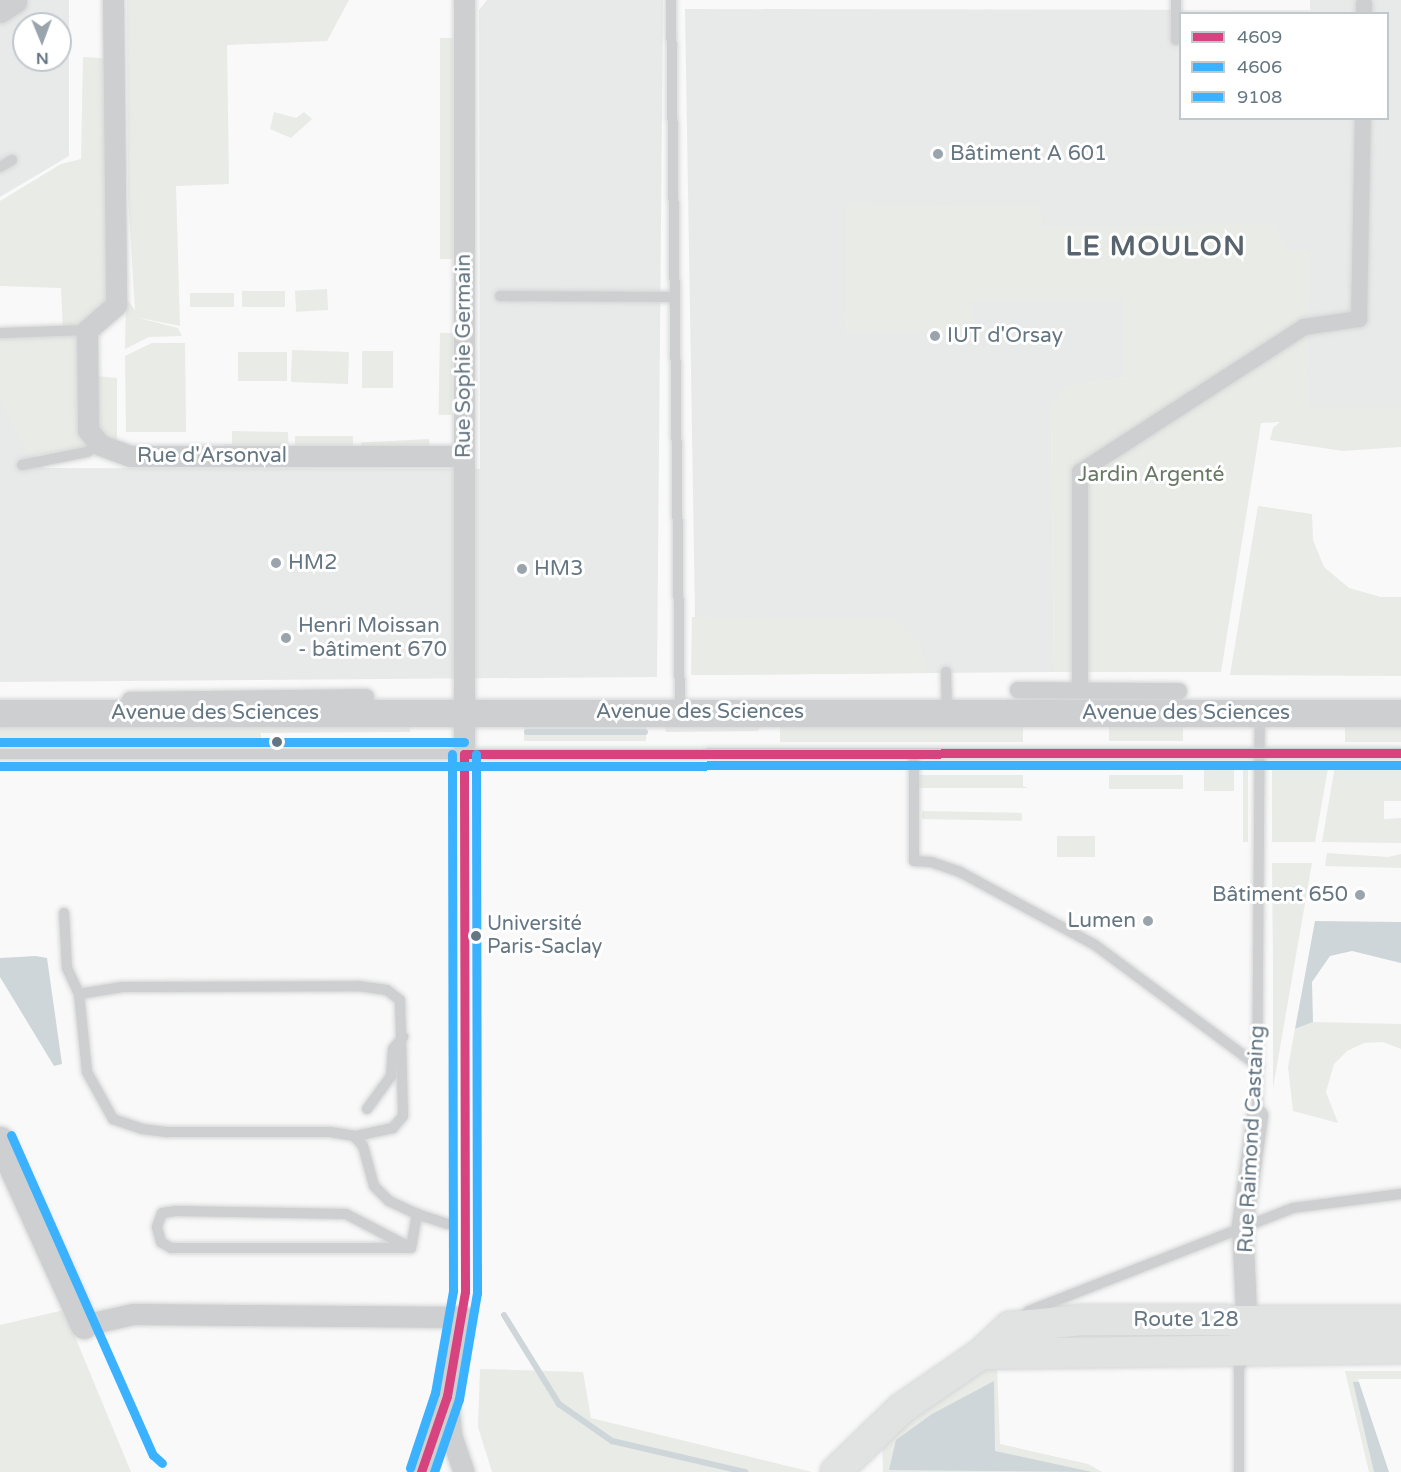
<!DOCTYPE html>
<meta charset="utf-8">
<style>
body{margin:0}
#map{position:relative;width:1401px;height:1472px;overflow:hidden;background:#f9f9f9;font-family:"Varela Round",sans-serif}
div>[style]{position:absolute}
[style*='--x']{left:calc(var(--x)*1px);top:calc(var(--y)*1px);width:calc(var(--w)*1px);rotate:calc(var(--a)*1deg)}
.built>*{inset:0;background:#e8e9e9}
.green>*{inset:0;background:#e8ebe6;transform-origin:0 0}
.water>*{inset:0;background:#ced6d9}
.pier>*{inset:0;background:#f9f9f9}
.stream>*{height:6px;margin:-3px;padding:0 3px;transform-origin:3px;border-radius:3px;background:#ced6d9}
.roads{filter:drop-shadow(0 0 2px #d5d6d7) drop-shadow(0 0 2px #d5d6d7)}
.service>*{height:10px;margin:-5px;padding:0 5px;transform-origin:5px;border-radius:5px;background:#cecfd0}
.pedestrian>*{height:16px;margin:-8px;padding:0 8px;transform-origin:8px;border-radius:8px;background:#cecfd0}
.minor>*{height:21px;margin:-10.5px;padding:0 10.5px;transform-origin:10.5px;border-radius:10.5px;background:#cecfd0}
.tertiary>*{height:27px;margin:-13.5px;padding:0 13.5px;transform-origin:13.5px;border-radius:13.5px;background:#cecfd0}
.secondary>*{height:30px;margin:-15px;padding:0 15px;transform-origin:15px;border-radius:15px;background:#e1e2e2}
.bus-1>*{height:9px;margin:-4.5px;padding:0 4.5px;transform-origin:4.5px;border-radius:4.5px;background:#d7437e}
.bus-2>*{height:9px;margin:-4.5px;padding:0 4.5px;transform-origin:4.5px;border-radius:4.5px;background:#3bb2ff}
.bus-3>*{height:9px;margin:-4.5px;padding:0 4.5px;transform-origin:4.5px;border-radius:4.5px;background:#3bb2ff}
.dots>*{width:16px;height:16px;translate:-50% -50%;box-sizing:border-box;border:3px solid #fff;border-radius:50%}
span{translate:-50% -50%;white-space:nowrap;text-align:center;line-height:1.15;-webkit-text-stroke:6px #fff;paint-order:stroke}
.bus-label{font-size:20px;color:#657683}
.left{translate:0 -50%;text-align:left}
.poi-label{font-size:21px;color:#657683}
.right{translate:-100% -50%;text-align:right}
.street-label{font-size:21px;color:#657683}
.park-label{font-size:21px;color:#687a64}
.district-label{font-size:27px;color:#57646e;font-weight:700;letter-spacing:1.5px}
.legend{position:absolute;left:1179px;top:12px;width:210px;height:108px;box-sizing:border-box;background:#fff;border:2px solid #c1c8cd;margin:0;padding:8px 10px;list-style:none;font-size:18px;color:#657683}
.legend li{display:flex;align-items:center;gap:12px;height:30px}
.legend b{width:30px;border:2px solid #c1c8cd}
.north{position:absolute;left:12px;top:12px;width:60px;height:60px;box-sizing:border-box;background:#fff;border:2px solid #c1c8cd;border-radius:50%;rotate:179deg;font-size:16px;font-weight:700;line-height:24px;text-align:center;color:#657683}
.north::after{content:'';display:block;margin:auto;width:21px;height:27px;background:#99a4ac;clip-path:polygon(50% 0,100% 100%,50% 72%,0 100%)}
</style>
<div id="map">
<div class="built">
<div style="clip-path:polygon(evenodd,0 0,69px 0,69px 156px,0 197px,0 0,24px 24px,60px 24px,60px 60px,24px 60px,24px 24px)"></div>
<div style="clip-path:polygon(487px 0,663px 0,657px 677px,0 682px,0 390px,44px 468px,480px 469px,479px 10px)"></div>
<div style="clip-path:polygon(evenodd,1310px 0,1401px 0,1401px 422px,1306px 420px,1309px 251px,1288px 251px,1124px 378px,1066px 387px,1051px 407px,1054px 672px,696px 675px,685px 9px,1310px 10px,1310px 0,1180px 14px,1388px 14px,1388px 118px,1180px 118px,1180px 14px)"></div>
</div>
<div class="green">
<div style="clip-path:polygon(127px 0,349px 0,327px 41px,227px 45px,229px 184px,176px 186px,180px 326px,135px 317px,178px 328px,182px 336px,149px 337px,125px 349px,126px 298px,135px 310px,128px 198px)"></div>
<div style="left:440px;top:38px;width:13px;height:221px"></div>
<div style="clip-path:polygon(83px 57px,116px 59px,116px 305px,87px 330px,63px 331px,61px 288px,0 286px,0 201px,61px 164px,81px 159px)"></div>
<div style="clip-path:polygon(274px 112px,296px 118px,304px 112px,312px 119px,291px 138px,270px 129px)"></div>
<div style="clip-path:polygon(846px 205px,1039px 206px,1044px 227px,1274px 224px,1288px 251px,1309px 251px,1307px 407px,1401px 408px,1401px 447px,1343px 451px,1270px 440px,1273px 428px,1280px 422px,1261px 423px,1221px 672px,1054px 672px,1051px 407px,1065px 387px,1124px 378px,1124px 300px,971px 301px,974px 332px,845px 334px)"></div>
<div style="left:327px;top:289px;width:21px;height:32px;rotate:87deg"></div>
<div style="left:285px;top:291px;width:16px;height:43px;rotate:90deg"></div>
<div style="left:190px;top:293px;width:44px;height:14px"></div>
<div style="clip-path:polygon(87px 332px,87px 375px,117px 378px,117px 453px,87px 452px,62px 457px,28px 454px,0 401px,0 334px)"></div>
<div style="left:453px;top:333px;width:82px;height:13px;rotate:91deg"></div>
<div style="clip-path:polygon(152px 343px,185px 343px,186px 432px,126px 432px,125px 356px)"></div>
<div style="left:393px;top:351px;width:37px;height:31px;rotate:90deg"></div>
<div style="left:238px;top:352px;width:49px;height:29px"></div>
<div style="left:349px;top:352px;width:32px;height:57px;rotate:92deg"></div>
<div style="clip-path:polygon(232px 431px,288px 432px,289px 459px,224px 460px,224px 444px,232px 444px)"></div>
<div style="left:295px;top:436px;width:58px;height:24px"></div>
<div style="left:429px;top:439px;width:20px;height:68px;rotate:87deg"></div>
<div style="clip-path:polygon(1258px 506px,1312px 514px,1313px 540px,1324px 567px,1349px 588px,1381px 597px,1401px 597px,1401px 676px,1230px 675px)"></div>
<div style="clip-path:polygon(692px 617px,896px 619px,920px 644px,928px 673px,691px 675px)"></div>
<div style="clip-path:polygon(0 723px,410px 723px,410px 732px,261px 733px,261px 742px,0 743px)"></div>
<div style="left:524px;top:723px;width:122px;height:18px"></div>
<div style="clip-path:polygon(665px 723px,762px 723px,758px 731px,666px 732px)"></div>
<div style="left:780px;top:723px;width:243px;height:19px"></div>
<div style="left:1109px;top:723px;width:74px;height:18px"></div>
<div style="left:1345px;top:724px;width:56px;height:18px"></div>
<div style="clip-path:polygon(1401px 765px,1401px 801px,1384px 801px,1384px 819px,1401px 818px,1401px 843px,1322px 842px,1335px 766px)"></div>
<div style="clip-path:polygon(1272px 767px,1328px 768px,1315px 842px,1272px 842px)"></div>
<div style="left:1204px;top:768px;width:30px;height:23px"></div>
<div style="left:1243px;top:769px;width:5px;height:73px"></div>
<div style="clip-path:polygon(917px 775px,1023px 775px,1023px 786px,1028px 788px,917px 788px)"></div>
<div style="left:1109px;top:775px;width:74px;height:14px"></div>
<div style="left:922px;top:811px;width:100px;height:8px;rotate:1deg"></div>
<div style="left:1057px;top:836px;width:38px;height:21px"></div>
<div style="clip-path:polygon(1327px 853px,1388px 857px,1401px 854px,1401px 868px,1325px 866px)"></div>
<div style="clip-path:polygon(1272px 863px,1312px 863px,1273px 1088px,1273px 965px)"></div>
<div style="clip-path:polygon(1313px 1022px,1401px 1024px,1401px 1049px,1383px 1042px,1364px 1043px,1347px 1051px,1334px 1064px,1326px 1092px,1338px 1123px,1293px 1111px,1288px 1067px,1295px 1029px)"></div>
<div style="clip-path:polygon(64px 1310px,131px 1472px,0 1472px,0 1325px)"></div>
<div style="clip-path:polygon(997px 1366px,1000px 1444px,1088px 1464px,1102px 1472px,883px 1472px,882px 1434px,981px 1371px)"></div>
<div style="clip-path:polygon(480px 1369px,583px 1372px,591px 1418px,812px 1472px,492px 1472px,478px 1427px)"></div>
<div style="clip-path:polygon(1345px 1371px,1401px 1371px,1401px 1472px,1369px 1472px)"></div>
</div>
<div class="water">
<div style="clip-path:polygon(1315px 921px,1401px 922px,1401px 963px,1352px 951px,1330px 956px,1312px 982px,1313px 1022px,1295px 1029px)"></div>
<div style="clip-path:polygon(36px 956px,47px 958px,62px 1064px,54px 1066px,0 977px,0 958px)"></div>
<div style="clip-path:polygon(994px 1381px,995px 1451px,1092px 1472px,889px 1470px,896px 1440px,932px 1414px)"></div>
<div style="clip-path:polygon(1353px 1382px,1401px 1382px,1401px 1472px,1374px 1472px)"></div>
</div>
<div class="pier">
<div style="clip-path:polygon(1358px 1379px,1401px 1379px,1401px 1472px,1389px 1472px)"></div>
</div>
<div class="stream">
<div style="--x:527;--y:732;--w:118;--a:0"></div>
<div style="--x:566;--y:768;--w:64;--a:0"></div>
<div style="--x:504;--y:1315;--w:105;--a:58.3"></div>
<div style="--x:559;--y:1404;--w:65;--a:34.9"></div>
<div style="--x:612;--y:1441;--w:137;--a:13.1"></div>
</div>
<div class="roads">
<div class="service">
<div style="--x:671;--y:0;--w:712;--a:89.28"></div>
<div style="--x:1176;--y:0;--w:40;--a:90"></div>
<div style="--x:0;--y:167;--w:14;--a:-30"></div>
<div style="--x:500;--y:296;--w:175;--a:0.3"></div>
<div style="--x:0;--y:333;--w:87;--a:-2"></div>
<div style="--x:22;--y:465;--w:66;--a:-11.3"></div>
<div style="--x:87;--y:452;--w:15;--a:-28"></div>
<div style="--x:946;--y:672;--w:40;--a:88.6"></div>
<div style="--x:914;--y:753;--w:108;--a:90"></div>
<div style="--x:914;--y:861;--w:17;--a:3"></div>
<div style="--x:931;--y:862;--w:31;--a:19"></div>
<div style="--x:960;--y:872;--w:153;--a:28.4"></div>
<div style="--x:1095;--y:945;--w:204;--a:36.6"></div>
<div style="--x:0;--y:754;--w:1401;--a:-0.04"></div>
<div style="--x:64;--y:913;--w:55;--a:86.9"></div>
<div style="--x:67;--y:968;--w:29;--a:65"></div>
<div style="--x:79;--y:994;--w:78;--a:84.1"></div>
<div style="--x:87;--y:1072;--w:54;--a:61"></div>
<div style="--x:113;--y:1119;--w:31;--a:19"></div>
<div style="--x:142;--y:1129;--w:26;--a:7"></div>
<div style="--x:168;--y:1132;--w:162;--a:0"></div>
<div style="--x:330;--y:1132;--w:24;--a:9"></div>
<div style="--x:354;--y:1136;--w:13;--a:48"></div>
<div style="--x:363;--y:1146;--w:41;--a:74.6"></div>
<div style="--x:374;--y:1186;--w:21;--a:45"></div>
<div style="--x:389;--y:1201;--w:31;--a:25"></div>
<div style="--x:79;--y:994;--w:44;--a:-9.2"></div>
<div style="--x:122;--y:987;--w:236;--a:-0.2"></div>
<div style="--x:358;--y:986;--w:29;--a:8"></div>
<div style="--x:387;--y:990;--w:16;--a:38"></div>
<div style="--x:400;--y:1000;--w:116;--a:88.5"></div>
<div style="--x:403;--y:1116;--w:16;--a:130"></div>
<div style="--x:393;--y:1128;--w:40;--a:168"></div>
<div style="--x:367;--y:1109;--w:41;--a:-54"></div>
<div style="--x:391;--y:1076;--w:27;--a:-86"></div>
<div style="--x:393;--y:1049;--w:16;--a:-50"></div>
<div style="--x:1257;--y:1115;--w:402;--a:-89.6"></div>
<div style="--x:411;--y:1248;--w:73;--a:-152.4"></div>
<div style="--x:346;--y:1214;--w:170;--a:-179"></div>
<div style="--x:176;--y:1211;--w:14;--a:172"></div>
<div style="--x:162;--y:1213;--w:15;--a:110"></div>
<div style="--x:157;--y:1227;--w:16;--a:75"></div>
<div style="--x:161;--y:1242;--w:12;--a:31"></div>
<div style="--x:171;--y:1248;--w:240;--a:0"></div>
<div style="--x:411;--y:1248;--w:35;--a:-80"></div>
<div style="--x:417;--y:1214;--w:32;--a:18"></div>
<div style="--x:1022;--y:1317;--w:9;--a:-41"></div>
<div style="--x:1029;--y:1311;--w:283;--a:-21.3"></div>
<div style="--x:1293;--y:1208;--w:109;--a:-7.4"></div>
<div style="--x:1239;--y:1472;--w:103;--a:-90"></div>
<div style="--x:1239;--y:1369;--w:17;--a:-66"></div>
</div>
<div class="pedestrian">
<div style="--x:1364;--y:14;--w:10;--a:-90"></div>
<div style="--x:1018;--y:690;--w:161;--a:0.4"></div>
<div style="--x:1080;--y:690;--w:218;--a:-90"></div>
<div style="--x:1080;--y:472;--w:267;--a:-32.9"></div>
<div style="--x:1304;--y:327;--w:56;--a:-8.3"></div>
<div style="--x:1359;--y:319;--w:201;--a:-88.9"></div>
<div style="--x:130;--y:700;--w:236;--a:-0.7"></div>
</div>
<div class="minor">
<div style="--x:113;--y:0;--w:305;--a:89.4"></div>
<div style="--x:116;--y:305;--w:38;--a:139"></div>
<div style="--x:87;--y:330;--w:100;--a:89.4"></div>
<div style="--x:88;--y:430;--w:19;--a:51"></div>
<div style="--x:100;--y:445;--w:32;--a:20"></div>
<div style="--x:130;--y:456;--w:334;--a:0"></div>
<div style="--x:464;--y:0;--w:754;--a:90"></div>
<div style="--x:0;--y:12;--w:19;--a:-32"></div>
<div style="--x:84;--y:1325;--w:50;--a:-12.7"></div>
<div style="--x:133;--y:1314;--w:330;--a:0.5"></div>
<div style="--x:463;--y:1317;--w:81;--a:101.4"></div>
<div style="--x:447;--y:1396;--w:80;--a:108.9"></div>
<div style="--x:1247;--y:1334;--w:109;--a:-92.6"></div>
<div style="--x:1242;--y:1225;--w:111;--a:-82.2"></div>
<div style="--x:448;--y:1400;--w:35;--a:85"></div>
<div style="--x:451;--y:1435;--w:39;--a:71"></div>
</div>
<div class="tertiary">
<div style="--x:0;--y:713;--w:1401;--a:0"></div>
<div style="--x:0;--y:1140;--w:203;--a:65.6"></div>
</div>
<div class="secondary">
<div style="--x:981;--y:1354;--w:420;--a:-0.8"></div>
<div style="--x:836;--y:1472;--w:91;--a:-44.1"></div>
<div style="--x:901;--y:1409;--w:97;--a:-34.5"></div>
<div style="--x:981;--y:1354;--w:40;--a:-43"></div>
<div style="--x:1010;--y:1327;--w:73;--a:-5.5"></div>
<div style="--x:1083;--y:1320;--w:318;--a:0.2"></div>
</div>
</div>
<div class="bus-1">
<div style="--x:464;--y:754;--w:937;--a:-0.06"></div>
<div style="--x:421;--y:1472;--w:80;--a:-71.1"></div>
<div style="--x:447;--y:1396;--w:106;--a:-80.2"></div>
<div style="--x:465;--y:1292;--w:538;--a:-90.11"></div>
</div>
<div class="bus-2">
<div style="--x:0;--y:766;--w:1401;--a:-0.04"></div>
<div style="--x:434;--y:1472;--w:77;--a:-71.1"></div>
<div style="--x:459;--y:1399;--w:108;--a:-80.4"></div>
<div style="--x:477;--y:1293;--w:539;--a:-90.11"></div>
</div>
<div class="bus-3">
<div style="--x:0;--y:742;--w:464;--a:0"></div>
<div style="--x:11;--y:1135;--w:350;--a:66.1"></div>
<div style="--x:153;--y:1455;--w:12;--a:42"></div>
<div style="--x:410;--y:1468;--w:79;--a:-71.6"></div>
<div style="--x:435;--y:1393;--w:104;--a:-80"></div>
<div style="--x:453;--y:1291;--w:537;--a:-90.11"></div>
</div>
<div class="dots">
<div style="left:938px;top:154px;background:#99a4ac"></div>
<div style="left:935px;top:336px;background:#99a4ac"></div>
<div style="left:276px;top:563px;background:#99a4ac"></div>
<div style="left:522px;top:569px;background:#99a4ac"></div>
<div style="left:286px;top:638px;background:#99a4ac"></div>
<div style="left:277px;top:742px;background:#657683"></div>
<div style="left:1360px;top:895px;background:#99a4ac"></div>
<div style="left:1148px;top:921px;background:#99a4ac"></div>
<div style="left:476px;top:936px;background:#657683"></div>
</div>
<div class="bus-label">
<span class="left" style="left:487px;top:936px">Université<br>Paris-Saclay</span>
</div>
<div class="poi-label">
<span class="left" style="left:950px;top:154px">Bâtiment A 601</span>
<span class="left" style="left:947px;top:336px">IUT d'Orsay</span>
<span class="left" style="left:288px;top:563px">HM2</span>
<span class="left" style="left:534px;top:569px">HM3</span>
<span class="left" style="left:298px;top:638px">Henri Moissan<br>- bâtiment 670</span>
<span class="right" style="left:1348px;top:895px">Bâtiment 650</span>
<span class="right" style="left:1136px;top:921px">Lumen</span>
</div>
<div class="street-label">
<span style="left:464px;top:356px;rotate:-90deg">Rue Sophie Germain</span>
<span style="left:212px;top:456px">Rue d'Arsonval</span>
<span style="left:700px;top:712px">Avenue des Sciences</span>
<span style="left:215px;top:713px">Avenue des Sciences</span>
<span style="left:1186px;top:713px">Avenue des Sciences</span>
<span style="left:1252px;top:1139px;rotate:-87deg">Rue Raimond Castaing</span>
<span style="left:1186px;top:1320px">Route 128</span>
</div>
<div class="park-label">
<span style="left:1151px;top:475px">Jardin Argenté</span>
</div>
<div class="district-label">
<span style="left:1156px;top:247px">LE MOULON</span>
</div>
<ul class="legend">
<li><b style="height:8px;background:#d7437e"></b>4609</li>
<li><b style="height:8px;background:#3bb2ff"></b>4606</li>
<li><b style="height:8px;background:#3bb2ff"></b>9108</li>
</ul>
<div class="north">N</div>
</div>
